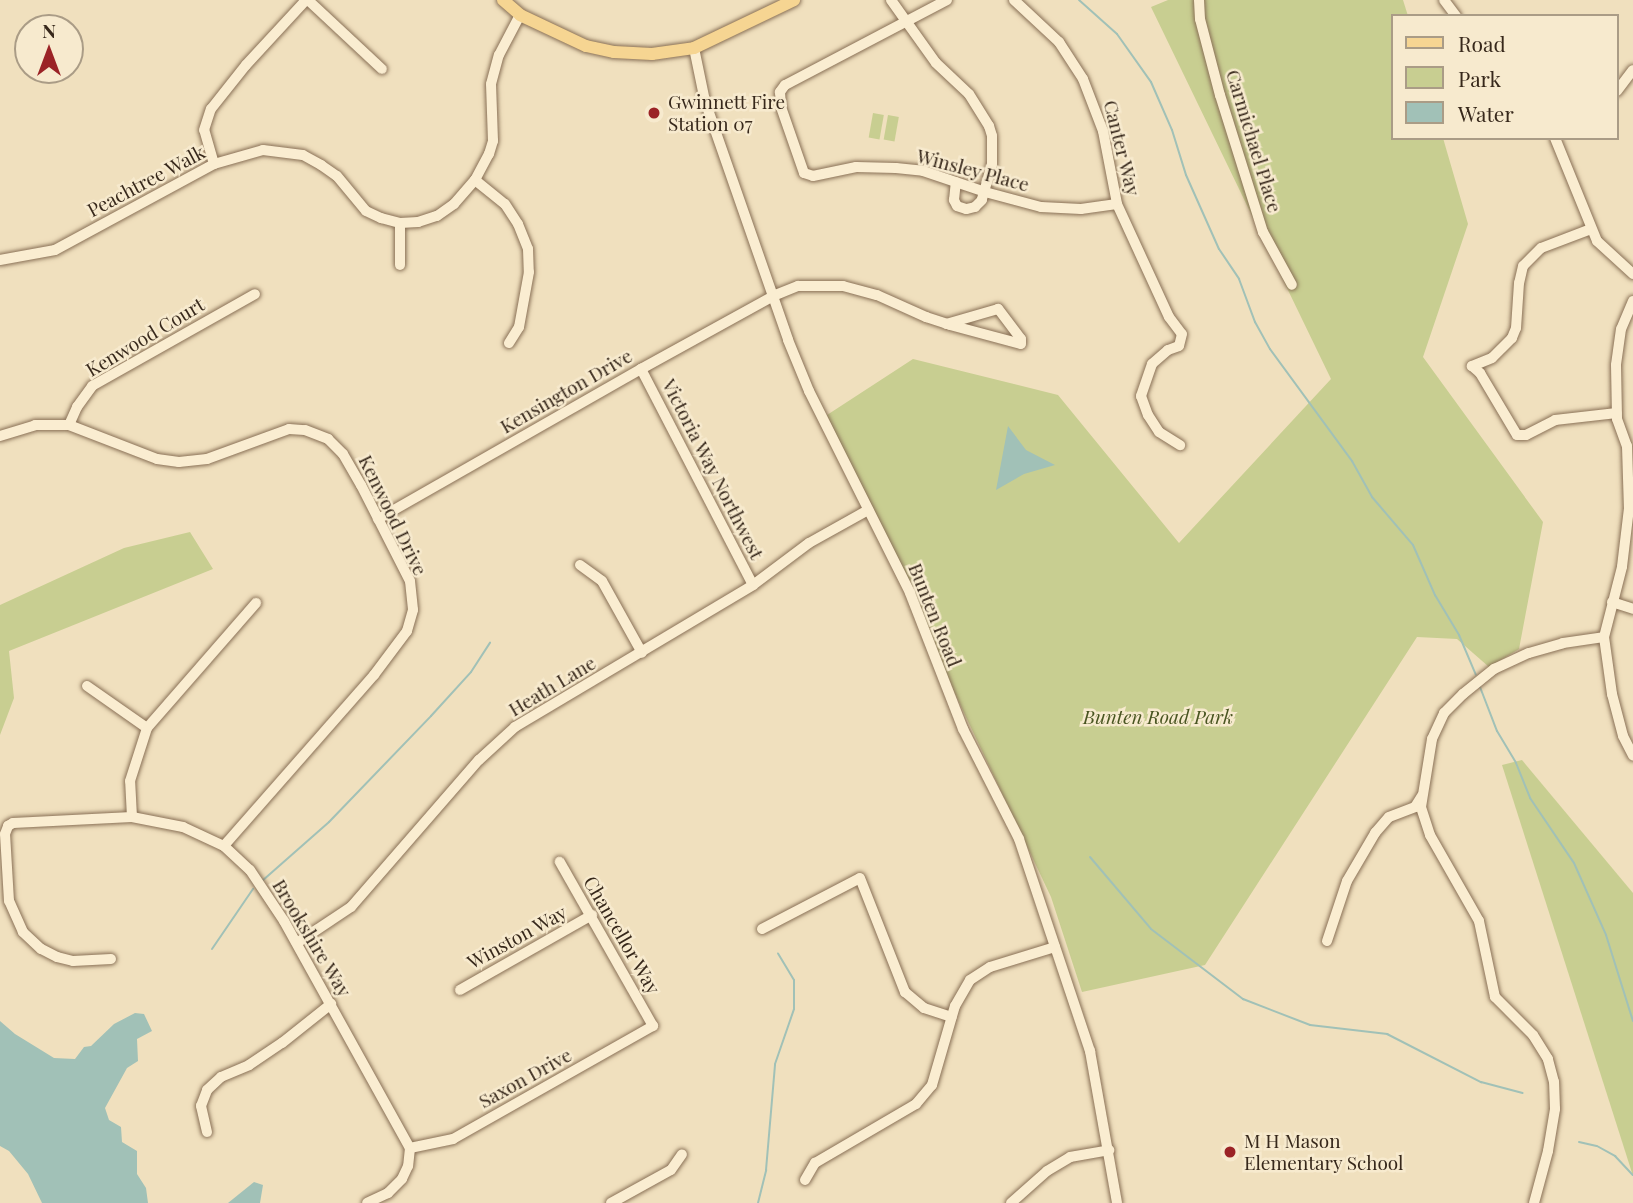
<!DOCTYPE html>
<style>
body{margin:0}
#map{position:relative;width:1633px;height:1203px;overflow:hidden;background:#f0e0be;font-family:"Playfair Display",serif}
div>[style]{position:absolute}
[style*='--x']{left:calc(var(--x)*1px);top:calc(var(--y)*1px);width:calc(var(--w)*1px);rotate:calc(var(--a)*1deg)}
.green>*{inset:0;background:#c8ce91;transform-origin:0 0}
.water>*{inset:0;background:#a1c1b7}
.stream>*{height:2px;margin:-1px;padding:0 1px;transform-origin:1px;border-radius:1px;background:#a1c1b7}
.roads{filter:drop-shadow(0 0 2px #897056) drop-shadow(0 0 2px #897056)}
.minor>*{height:10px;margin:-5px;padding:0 5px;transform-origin:5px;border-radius:5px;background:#faedd1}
.major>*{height:12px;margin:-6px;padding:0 6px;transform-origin:6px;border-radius:6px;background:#f6d592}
.dots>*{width:19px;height:19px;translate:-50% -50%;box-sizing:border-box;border:4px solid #f7eace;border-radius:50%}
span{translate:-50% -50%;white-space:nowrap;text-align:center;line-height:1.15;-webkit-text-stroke:5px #f7eace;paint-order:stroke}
.poi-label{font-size:19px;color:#37281b}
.left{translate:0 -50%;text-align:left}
.street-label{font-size:19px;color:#37281b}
.park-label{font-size:19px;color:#495521;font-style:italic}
.legend{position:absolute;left:1391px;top:14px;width:228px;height:126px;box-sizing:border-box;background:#f7eace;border:2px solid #aa9c86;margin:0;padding:9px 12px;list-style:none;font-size:21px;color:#37281b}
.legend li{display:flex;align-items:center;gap:14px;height:35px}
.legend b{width:35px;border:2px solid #aa9c86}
.north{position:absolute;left:14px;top:14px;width:70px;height:70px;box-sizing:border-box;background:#f7eace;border:2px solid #aa9c86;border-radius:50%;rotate:0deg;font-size:19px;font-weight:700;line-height:28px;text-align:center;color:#37281b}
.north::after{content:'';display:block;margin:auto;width:24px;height:32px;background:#9b2326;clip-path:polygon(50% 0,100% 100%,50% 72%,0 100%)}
</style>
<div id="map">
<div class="green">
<div style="clip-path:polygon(1168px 0,1403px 0,1408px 16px,1393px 16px,1393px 138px,1443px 138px,1468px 224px,1423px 357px,1543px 522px,1519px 649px,1489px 667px,1457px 639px,1417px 637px,1205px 965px,1082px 992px,1051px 897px,889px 554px,827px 415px,913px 359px,1058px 395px,1179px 543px,1331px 379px,1151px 7px)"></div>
<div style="left:873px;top:113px;width:11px;height:25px;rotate:10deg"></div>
<div style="left:888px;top:115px;width:11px;height:25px;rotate:10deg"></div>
<div style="clip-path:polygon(190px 532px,213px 569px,9px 651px,14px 698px,0 735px,0 605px,124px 548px)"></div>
<div style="clip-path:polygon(1522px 760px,1633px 893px,1633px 1176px,1502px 765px)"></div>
</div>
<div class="water">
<div style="clip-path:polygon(1008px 426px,1026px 450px,1055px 465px,1024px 474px,996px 490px)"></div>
<div style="clip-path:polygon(135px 1013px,144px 1014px,152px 1031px,137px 1039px,138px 1061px,127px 1068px,105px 1108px,109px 1120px,121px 1127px,122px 1142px,137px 1151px,137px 1174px,146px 1188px,148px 1203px,42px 1203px,28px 1174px,9px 1151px,0 1146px,0 1021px,15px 1034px,54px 1058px,75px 1059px,84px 1047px,91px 1046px,114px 1024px)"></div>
<div style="clip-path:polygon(254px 1182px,263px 1185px,260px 1203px,228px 1203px)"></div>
</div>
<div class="stream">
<div style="--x:1079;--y:0;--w:51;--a:41.8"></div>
<div style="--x:1117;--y:34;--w:59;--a:54.7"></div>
<div style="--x:1151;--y:82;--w:52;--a:66.4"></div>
<div style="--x:1172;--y:130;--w:47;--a:72.7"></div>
<div style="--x:1186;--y:175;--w:81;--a:66"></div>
<div style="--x:1219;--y:249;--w:36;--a:56"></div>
<div style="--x:1239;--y:279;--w:46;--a:69.6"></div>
<div style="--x:1255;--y:322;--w:31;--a:61"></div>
<div style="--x:1270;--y:349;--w:139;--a:53.8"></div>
<div style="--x:1352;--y:461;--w:41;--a:60.9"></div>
<div style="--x:1372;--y:497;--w:63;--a:49.5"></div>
<div style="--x:1413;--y:545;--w:55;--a:66.3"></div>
<div style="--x:1435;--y:595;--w:47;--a:59"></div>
<div style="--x:1459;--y:635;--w:43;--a:67"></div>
<div style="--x:1480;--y:687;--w:47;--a:68.9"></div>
<div style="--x:1497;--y:731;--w:37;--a:59"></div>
<div style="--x:1516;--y:763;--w:38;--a:68"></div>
<div style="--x:1530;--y:798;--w:78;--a:55.9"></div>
<div style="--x:1574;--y:863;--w:79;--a:66"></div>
<div style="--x:1606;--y:935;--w:90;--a:72.6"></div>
<div style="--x:1090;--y:857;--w:94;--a:49.7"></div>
<div style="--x:1151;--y:929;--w:116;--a:37.3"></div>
<div style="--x:1243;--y:999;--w:72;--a:21.2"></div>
<div style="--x:1310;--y:1025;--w:78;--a:6.7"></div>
<div style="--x:1387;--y:1034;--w:106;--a:27.1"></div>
<div style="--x:1481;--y:1082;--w:43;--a:14.7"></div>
<div style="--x:262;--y:881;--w:89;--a:-41.4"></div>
<div style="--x:329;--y:822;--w:147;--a:-46.1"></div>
<div style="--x:431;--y:716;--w:59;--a:-47.7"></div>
<div style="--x:471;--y:672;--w:35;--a:-57"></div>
<div style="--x:212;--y:949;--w:73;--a:-55.7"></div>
<div style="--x:1579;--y:1142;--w:18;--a:13"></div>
<div style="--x:1597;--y:1146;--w:21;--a:29"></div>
<div style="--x:1615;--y:1156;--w:26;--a:47"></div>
<div style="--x:758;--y:1203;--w:34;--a:-76"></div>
<div style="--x:766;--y:1170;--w:106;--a:-85.1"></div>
<div style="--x:775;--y:1064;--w:58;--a:-70.9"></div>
<div style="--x:794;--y:1009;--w:29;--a:-90"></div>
<div style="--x:794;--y:980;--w:31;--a:-121"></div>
</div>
<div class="roads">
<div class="minor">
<div style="--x:308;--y:0;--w:101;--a:43"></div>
<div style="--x:891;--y:0;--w:77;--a:54.5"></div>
<div style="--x:936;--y:63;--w:45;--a:43.2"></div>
<div style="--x:969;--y:94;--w:38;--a:58"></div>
<div style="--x:989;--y:126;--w:10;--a:73"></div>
<div style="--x:992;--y:136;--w:28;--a:90"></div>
<div style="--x:992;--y:164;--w:37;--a:106"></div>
<div style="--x:982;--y:200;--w:10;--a:135"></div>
<div style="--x:975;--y:207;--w:9;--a:167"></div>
<div style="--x:966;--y:209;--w:9;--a:-162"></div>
<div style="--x:957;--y:206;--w:7;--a:-117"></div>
<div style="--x:954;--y:200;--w:18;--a:-84"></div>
<div style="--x:947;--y:0;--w:183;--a:152.3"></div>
<div style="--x:785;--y:85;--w:9;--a:126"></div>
<div style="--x:780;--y:92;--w:15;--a:86"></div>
<div style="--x:781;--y:107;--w:70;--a:70.8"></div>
<div style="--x:804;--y:173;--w:9;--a:18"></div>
<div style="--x:813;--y:176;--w:44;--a:-11.8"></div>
<div style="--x:856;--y:167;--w:40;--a:1.4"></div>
<div style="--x:896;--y:168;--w:27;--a:6"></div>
<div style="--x:923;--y:171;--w:65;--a:18.7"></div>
<div style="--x:985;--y:192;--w:58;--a:15"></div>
<div style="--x:1041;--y:207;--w:40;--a:2.9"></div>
<div style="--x:1081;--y:209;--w:36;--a:-8"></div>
<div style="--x:1014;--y:0;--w:62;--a:43"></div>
<div style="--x:1059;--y:42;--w:44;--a:57"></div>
<div style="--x:1083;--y:79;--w:56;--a:69"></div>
<div style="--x:1103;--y:131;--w:74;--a:79.1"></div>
<div style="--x:1117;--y:204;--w:124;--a:65.3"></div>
<div style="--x:1169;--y:317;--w:21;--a:53"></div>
<div style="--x:1182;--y:334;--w:12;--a:104"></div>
<div style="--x:1179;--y:346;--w:12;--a:160"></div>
<div style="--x:1168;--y:350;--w:21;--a:139"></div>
<div style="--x:1152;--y:364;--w:34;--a:109"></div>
<div style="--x:1141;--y:396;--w:20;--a:70"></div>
<div style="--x:1148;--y:415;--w:20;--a:57"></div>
<div style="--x:1159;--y:432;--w:25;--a:32"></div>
<div style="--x:1199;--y:0;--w:19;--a:87"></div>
<div style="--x:1200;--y:19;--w:79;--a:75.3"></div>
<div style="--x:1220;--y:95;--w:144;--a:72.6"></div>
<div style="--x:1263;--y:232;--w:60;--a:61.3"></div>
<div style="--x:1444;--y:0;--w:20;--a:53"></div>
<div style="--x:694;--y:48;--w:54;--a:78.3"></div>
<div style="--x:705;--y:101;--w:253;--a:70.8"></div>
<div style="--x:788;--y:340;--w:55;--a:67.6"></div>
<div style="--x:809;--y:391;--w:226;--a:63.4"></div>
<div style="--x:910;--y:593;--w:146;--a:68.7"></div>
<div style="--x:963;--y:729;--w:123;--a:63"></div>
<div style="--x:1019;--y:839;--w:224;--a:71.5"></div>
<div style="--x:1090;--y:1051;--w:154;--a:79.9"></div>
<div style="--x:1617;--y:91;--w:26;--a:-53"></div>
<div style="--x:1555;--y:138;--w:111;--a:67.8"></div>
<div style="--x:1597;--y:241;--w:49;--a:42.5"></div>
<div style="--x:214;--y:164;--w:35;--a:-106"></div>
<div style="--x:204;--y:130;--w:22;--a:-72"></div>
<div style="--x:211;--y:109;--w:56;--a:-51.5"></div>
<div style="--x:246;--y:65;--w:88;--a:-47.3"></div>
<div style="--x:475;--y:180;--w:38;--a:39"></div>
<div style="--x:505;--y:204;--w:24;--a:57"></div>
<div style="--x:518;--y:224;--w:27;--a:68"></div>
<div style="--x:528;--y:249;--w:23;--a:88"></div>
<div style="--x:529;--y:272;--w:56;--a:100.3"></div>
<div style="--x:519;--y:327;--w:19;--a:122"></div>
<div style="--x:1591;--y:229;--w:53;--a:159.2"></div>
<div style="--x:1541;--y:248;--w:25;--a:135"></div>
<div style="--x:1523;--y:266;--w:17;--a:103"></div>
<div style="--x:1519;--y:283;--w:45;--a:93.8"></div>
<div style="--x:1516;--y:328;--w:11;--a:112"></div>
<div style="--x:1512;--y:338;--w:28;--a:135"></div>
<div style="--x:1492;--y:358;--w:22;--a:158"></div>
<div style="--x:1472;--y:366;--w:11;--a:41"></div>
<div style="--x:1480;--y:373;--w:72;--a:59.2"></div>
<div style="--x:1517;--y:435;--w:9;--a:0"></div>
<div style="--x:1526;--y:435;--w:33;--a:-27"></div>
<div style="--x:1555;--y:420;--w:62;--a:-6.4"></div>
<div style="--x:0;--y:260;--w:56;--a:-10.3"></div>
<div style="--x:55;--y:250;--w:181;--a:-28.4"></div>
<div style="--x:214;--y:164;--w:51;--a:-15.9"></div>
<div style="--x:263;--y:150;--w:40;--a:7.1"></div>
<div style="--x:303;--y:155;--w:21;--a:29"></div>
<div style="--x:321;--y:165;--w:19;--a:35"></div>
<div style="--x:337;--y:176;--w:45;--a:50.4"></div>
<div style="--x:366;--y:211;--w:17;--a:25"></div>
<div style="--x:381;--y:218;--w:20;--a:15"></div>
<div style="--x:400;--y:223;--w:18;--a:-3"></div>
<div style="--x:418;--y:222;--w:20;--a:-18"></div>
<div style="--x:437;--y:216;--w:21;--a:-35"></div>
<div style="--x:454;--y:204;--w:32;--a:-49"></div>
<div style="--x:475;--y:180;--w:30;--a:-62"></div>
<div style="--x:489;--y:154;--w:14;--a:-73"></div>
<div style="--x:493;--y:141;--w:57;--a:-92"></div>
<div style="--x:491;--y:84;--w:30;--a:-75"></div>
<div style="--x:499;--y:55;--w:45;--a:-62.3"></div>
<div style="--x:400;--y:265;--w:42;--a:-90"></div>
<div style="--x:1633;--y:301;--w:30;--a:113"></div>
<div style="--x:1621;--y:329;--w:36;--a:98"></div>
<div style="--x:1616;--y:365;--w:54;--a:88.9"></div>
<div style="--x:1617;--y:419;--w:29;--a:70"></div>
<div style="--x:1627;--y:446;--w:62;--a:88.2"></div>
<div style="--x:1629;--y:508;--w:59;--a:96.8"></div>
<div style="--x:1622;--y:567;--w:72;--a:104.4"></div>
<div style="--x:1604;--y:637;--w:58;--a:82"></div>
<div style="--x:1612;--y:694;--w:43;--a:75.3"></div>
<div style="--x:1623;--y:736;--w:22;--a:63"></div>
<div style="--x:641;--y:369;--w:243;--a:62.6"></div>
<div style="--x:69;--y:425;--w:20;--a:-66"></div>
<div style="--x:77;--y:407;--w:26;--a:-54"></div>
<div style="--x:92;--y:386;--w:187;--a:-29.4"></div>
<div style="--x:0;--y:436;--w:37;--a:-17"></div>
<div style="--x:35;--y:425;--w:34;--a:0"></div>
<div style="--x:69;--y:425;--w:94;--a:21.1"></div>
<div style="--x:157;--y:459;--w:22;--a:8"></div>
<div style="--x:179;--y:462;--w:28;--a:-6"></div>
<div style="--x:207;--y:459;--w:87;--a:-20.1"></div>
<div style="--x:289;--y:429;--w:16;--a:4"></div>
<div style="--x:305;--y:430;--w:25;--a:21"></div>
<div style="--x:328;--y:439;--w:21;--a:45"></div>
<div style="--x:343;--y:454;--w:36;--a:60"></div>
<div style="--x:361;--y:485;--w:108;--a:63"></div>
<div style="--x:410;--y:581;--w:29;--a:84"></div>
<div style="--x:413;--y:610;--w:22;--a:106"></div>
<div style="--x:407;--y:631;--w:55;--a:126.9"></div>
<div style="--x:374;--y:675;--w:227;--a:131.3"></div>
<div style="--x:378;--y:519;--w:303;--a:-29.7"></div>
<div style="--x:641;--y:369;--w:151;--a:-28.9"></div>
<div style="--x:773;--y:296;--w:27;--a:-22"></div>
<div style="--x:798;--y:286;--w:45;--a:0"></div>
<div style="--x:843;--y:286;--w:35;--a:15"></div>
<div style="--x:877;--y:295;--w:54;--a:24.2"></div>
<div style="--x:926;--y:317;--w:25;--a:18"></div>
<div style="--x:950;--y:325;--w:73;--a:15"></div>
<div style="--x:1021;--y:344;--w:5;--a:-90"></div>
<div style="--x:1021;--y:339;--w:38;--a:-127"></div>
<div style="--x:998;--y:309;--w:54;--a:163.9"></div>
<div style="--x:580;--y:565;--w:27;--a:36"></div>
<div style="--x:602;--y:581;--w:82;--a:60.9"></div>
<div style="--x:1612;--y:602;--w:22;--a:18"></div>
<div style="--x:87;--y:686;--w:73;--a:35"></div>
<div style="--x:132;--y:817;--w:36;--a:-93"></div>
<div style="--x:130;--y:781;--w:56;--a:-72.2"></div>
<div style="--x:147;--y:728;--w:166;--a:-48.9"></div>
<div style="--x:762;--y:929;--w:110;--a:-27.5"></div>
<div style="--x:860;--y:878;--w:123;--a:68.5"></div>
<div style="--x:905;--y:992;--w:25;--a:40"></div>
<div style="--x:924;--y:1008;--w:29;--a:18"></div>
<div style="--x:1327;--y:941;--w:63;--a:-71.6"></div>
<div style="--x:1347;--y:881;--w:56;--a:-59.7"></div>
<div style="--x:1375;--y:833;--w:21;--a:-49"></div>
<div style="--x:1389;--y:817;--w:28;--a:-21"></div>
<div style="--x:1415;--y:807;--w:13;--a:-58"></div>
<div style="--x:297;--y:943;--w:65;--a:-33.7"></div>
<div style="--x:351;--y:907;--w:195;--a:-49"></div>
<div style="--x:479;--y:760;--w:49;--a:-42.5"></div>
<div style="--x:515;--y:727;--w:277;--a:-30.8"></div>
<div style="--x:753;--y:585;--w:70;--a:-36.9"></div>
<div style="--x:809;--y:543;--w:68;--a:-29.2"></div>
<div style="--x:111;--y:959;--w:38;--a:177"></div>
<div style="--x:73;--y:961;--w:16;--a:-166"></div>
<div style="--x:57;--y:957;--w:18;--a:-153"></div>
<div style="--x:41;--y:949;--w:25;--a:-137"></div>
<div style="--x:23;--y:932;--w:34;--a:-114"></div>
<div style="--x:9;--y:901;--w:67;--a:-93.4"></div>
<div style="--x:5;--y:834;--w:9;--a:-69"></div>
<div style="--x:8;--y:826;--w:6;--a:-31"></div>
<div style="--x:13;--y:823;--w:119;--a:-2.9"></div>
<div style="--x:132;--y:817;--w:52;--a:11.1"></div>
<div style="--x:183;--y:827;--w:45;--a:24.9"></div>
<div style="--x:224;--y:846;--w:35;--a:43"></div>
<div style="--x:250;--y:870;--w:61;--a:56.3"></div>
<div style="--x:284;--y:921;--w:260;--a:61"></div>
<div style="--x:410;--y:1148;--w:18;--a:96"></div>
<div style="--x:408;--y:1166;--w:14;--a:115"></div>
<div style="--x:402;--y:1179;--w:20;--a:135"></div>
<div style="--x:388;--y:1193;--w:23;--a:155"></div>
<div style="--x:460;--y:990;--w:152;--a:-29.6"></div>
<div style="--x:207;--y:1132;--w:27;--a:-103"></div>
<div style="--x:201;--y:1106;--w:17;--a:-69"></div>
<div style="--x:207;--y:1090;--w:19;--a:-43"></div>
<div style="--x:221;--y:1077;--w:30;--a:-23"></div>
<div style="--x:249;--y:1065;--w:40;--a:-34"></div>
<div style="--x:282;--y:1043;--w:63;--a:-38.5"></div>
<div style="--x:410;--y:1148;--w:44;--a:-11.8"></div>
<div style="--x:453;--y:1139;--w:230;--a:-29.5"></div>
<div style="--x:653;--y:1026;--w:189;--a:-119.6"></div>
<div style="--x:805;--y:1180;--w:20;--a:-60"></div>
<div style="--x:815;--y:1163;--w:117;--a:-30.3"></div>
<div style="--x:916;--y:1104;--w:25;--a:-50"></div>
<div style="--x:932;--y:1085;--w:82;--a:-73.8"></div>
<div style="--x:955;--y:1006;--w:30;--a:-60"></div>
<div style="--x:970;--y:980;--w:24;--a:-33"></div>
<div style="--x:990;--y:967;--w:68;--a:-17.1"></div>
<div style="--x:611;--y:1203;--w:68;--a:-28.8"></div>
<div style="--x:671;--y:1170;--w:19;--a:-55"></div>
<div style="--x:1011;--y:1203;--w:48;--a:-41.6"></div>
<div style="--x:1047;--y:1171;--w:27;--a:-31"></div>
<div style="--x:1070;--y:1157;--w:40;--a:-10"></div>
<div style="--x:1534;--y:1203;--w:54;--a:-74.9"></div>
<div style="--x:1548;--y:1151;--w:43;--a:-80.5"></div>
<div style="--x:1555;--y:1109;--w:27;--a:-92"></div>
<div style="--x:1554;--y:1082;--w:24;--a:-105"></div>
<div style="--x:1548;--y:1059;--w:28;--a:-122"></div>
<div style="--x:1533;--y:1035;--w:54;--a:-135"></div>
<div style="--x:1495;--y:997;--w:78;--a:-101.9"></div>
<div style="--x:1479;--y:921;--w:99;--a:-119.7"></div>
<div style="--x:1430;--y:835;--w:29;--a:-108"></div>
<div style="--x:1421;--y:807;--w:69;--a:-80.8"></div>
<div style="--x:1432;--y:739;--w:29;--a:-65"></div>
<div style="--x:1444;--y:713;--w:27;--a:-45"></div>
<div style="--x:1463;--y:694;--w:40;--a:-39"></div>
<div style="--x:1494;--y:669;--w:38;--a:-25"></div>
<div style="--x:1529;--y:653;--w:35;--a:-16"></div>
<div style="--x:1563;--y:643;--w:41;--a:-8.3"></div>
</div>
<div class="major">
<div style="--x:503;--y:0;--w:23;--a:41"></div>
<div style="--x:520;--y:15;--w:73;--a:25.2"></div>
<div style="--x:586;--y:46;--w:29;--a:12"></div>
<div style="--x:614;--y:52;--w:38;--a:3"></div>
<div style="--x:652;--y:54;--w:42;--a:-8.1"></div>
<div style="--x:694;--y:48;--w:111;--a:-25.6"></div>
</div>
</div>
<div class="dots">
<div style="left:654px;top:113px;background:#9b2326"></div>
<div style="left:1230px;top:1152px;background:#9b2326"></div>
</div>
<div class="poi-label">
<span class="left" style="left:668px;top:113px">Gwinnett Fire<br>Station 07</span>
<span class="left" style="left:1244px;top:1152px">M H Mason<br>Elementary School</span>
</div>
<div class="street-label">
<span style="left:1254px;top:141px;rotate:73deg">Carmichael Place</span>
<span style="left:1122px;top:148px;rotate:76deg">Canter Way</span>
<span style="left:973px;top:170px;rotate:15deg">Winsley Place</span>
<span style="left:146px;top:181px;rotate:-28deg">Peachtree Walk</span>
<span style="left:145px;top:337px;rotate:-31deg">Kenwood Court</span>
<span style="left:566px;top:391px;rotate:-30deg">Kensington Drive</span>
<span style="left:713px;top:469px;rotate:63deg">Victoria Way Northwest</span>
<span style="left:393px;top:515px;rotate:64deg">Kenwood Drive</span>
<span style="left:935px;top:615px;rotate:68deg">Bunten Road</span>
<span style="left:552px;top:686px;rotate:-31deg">Heath Lane</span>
<span style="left:622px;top:935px;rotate:60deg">Chancellor Way</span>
<span style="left:517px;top:937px;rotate:-29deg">Winston Way</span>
<span style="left:312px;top:938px;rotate:59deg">Brookshire Way</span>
<span style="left:525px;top:1078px;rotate:-29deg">Saxon Drive</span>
</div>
<div class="park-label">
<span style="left:1158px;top:717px">Bunten Road Park</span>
</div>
<ul class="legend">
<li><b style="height:9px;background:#f6d592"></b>Road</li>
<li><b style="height:19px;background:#c8ce91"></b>Park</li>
<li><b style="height:19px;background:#a1c1b7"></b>Water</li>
</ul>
<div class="north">N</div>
</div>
